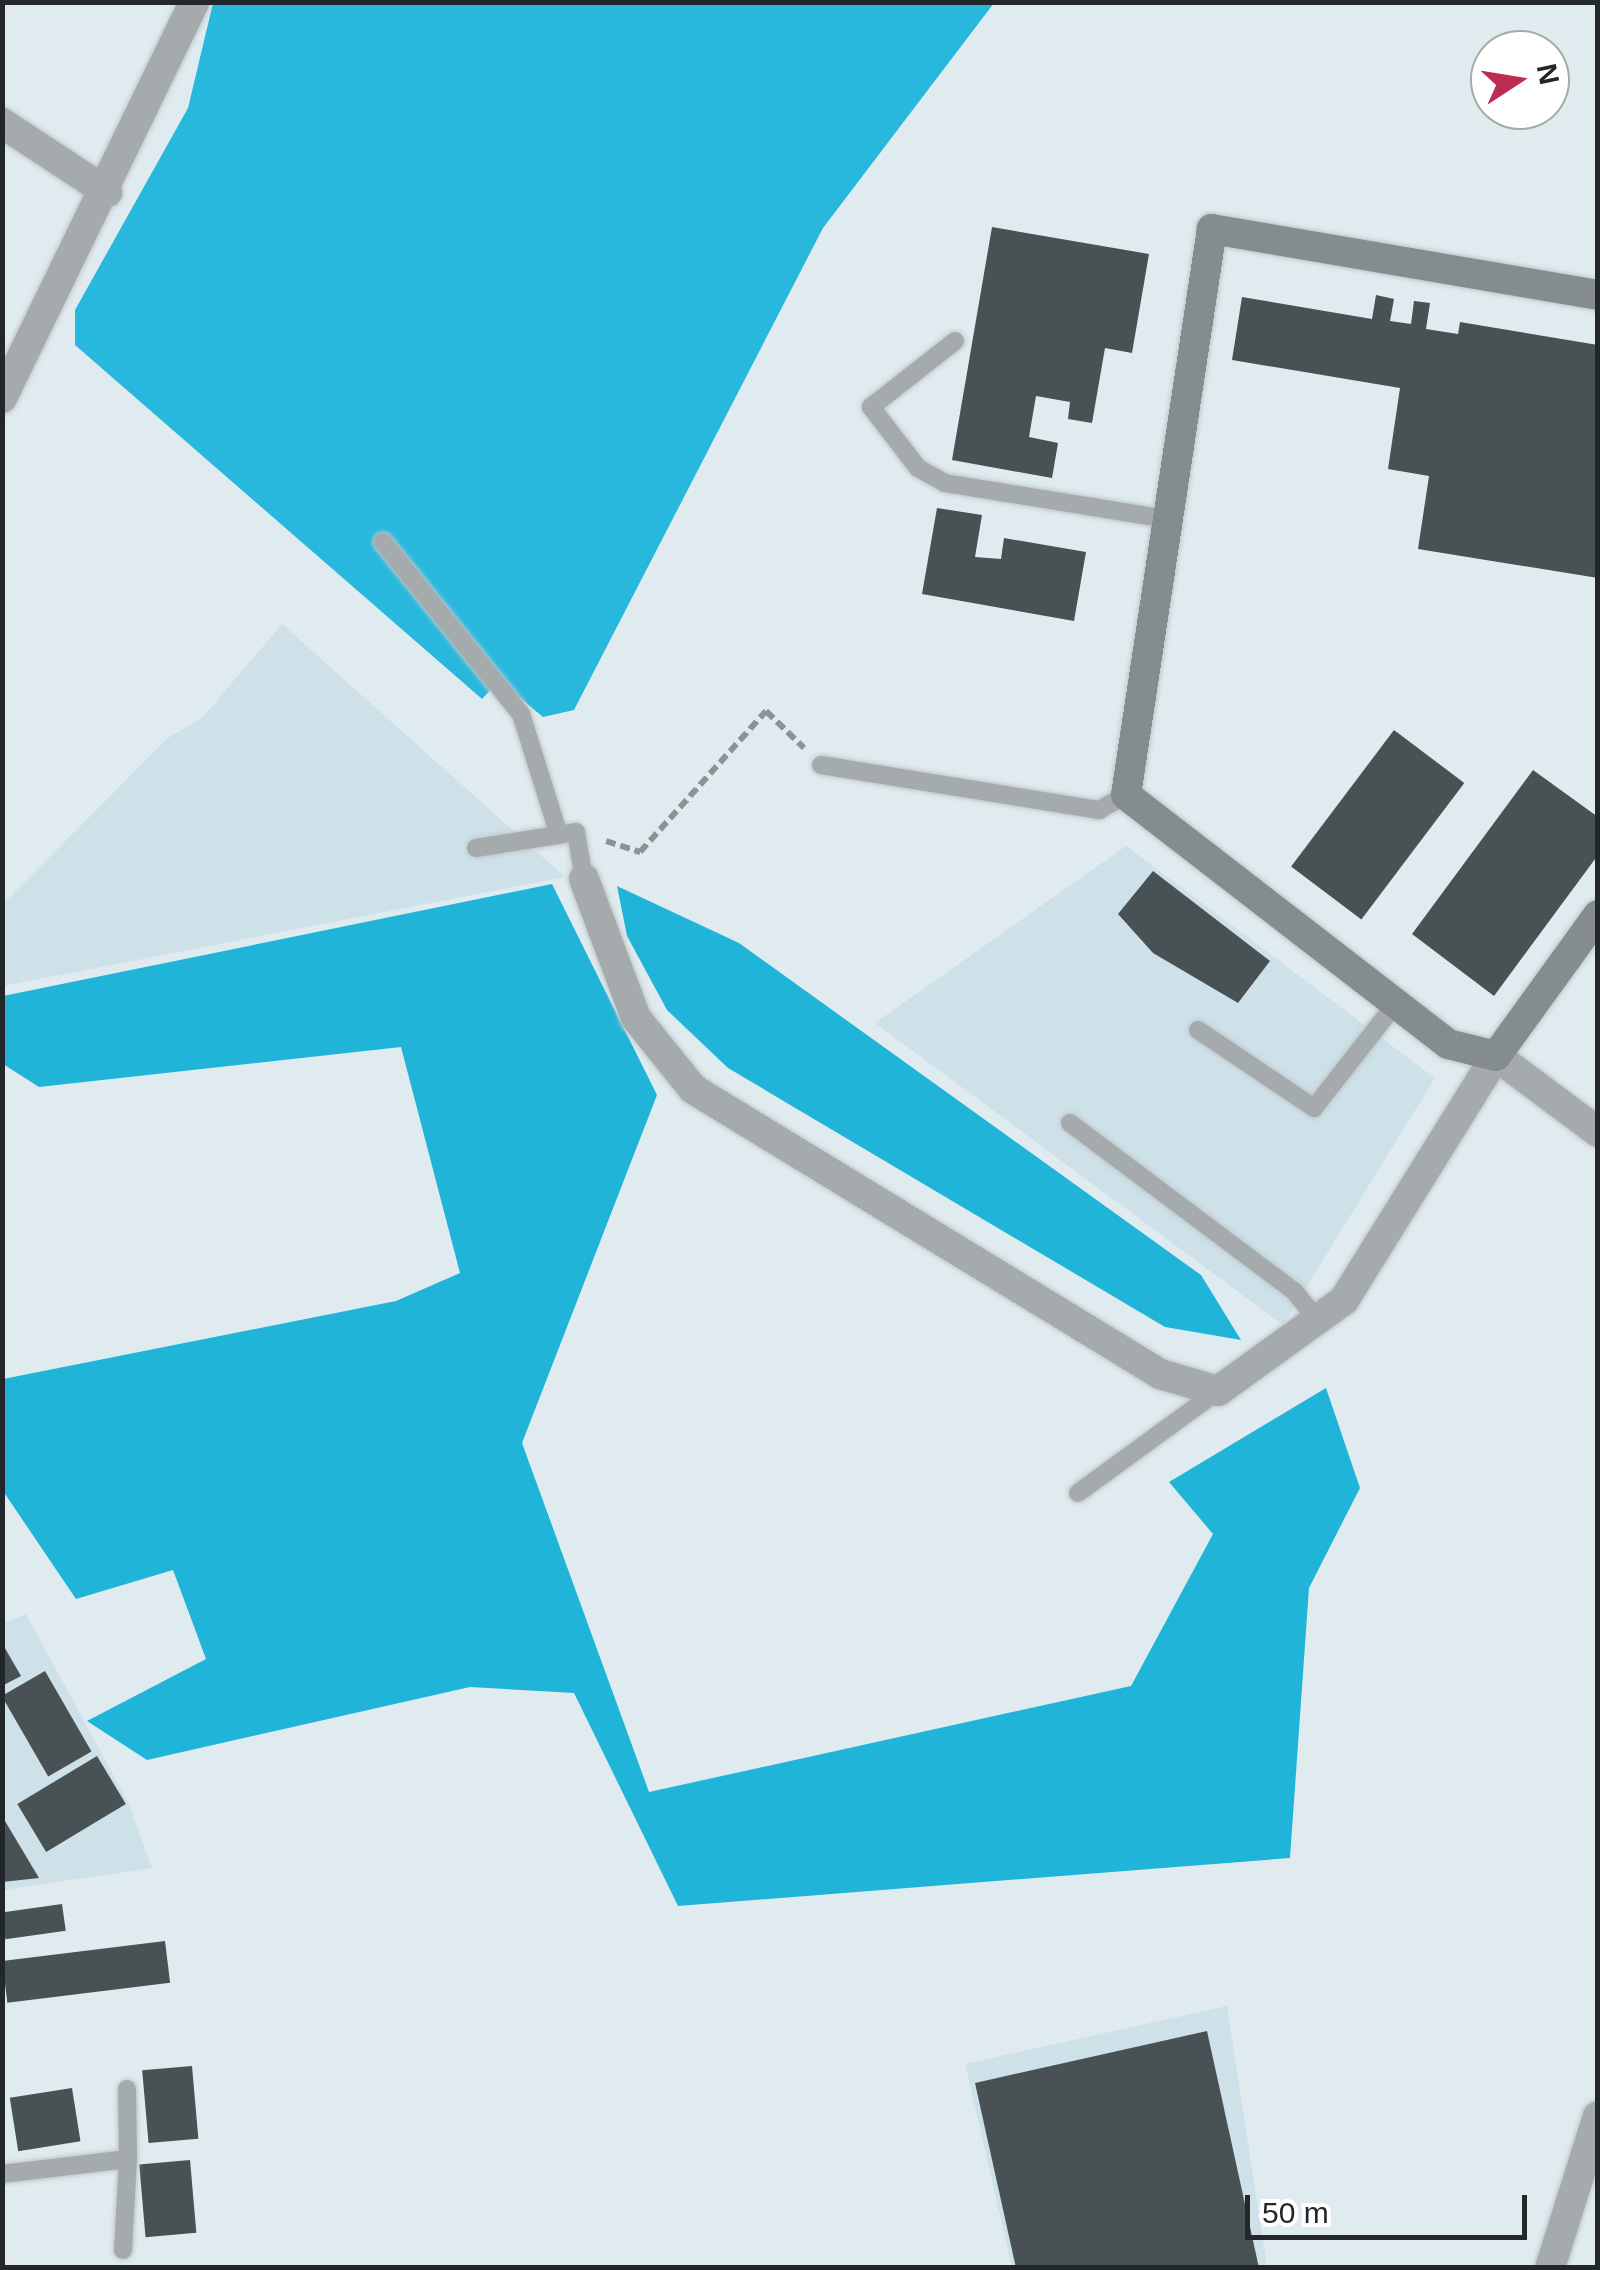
<!DOCTYPE html>
<style>
body{margin:0}
#map{position:relative;width:1600px;height:2270px;overflow:hidden;background:#e0ebef;font-family:Arial,sans-serif}
div>[style]{position:absolute}
[style*='--x']{left:calc(var(--x)*1px);top:calc(var(--y)*1px);width:calc(var(--w)*1px);rotate:calc(var(--a)*1deg)}
.built>*{inset:0;background:#cee1e8}
.forest>*{inset:0;background:#21b4d9}
.water>*{inset:0;background:#29b8dd}
.building>*{inset:0;background:#485255;transform-origin:0 0}
.path>*{height:6px;margin-top:-3px;transform-origin:0;background:repeating-linear-gradient(90deg,#8b9396 0 10px,transparent 0 15px)}
.roads{filter:drop-shadow(0 0 2px #bec8cb) drop-shadow(0 0 2px #bec8cb)}
.lane>*{height:18px;margin:-9px;padding:0 9px;transform-origin:9px;border-radius:9px;background:#a5aaac}
.street>*{height:30px;margin:-15px;padding:0 15px;transform-origin:15px;border-radius:15px;background:#a5aaac}
.secondary>*{height:30px;margin:-15px;padding:0 15px;transform-origin:15px;border-radius:15px;background:#858c8e}
span{translate:-50% -50%;white-space:nowrap;text-align:center;line-height:1.15;-webkit-text-stroke:10px #fff;paint-order:stroke}
.frame{position:absolute;inset:0;border:5px solid #232729;pointer-events:none}
.north{position:absolute;left:1470px;top:30px;width:100px;height:100px;box-sizing:border-box;background:#fff;border:2px solid #a7a9a9;border-radius:50%;rotate:78deg;font-size:28px;font-weight:700;line-height:40px;text-align:center;color:#232729}
.north::after{content:'';display:block;margin:auto;width:35px;height:45px;background:#bd2d53;clip-path:polygon(50% 0,100% 100%,50% 72%,0 100%)}
.scale{position:absolute;left:1245px;top:2195px;width:282px;height:45px;box-sizing:border-box;border:5px solid #232729;border-top:0;padding-left:12px;font-size:30px;line-height:35px;white-space:nowrap;color:#232729;-webkit-text-stroke:8px #fff;paint-order:stroke}
</style>
<div id="map">
<div class="built">
<div style="clip-path:polygon(282px 624px,565px 877px,3px 986px,3px 904px,168px 738px,203px 717px)"></div>
<div style="clip-path:polygon(1126px 846px,1435px 1078px,1283px 1325px,875px 1023px)"></div>
<div style="clip-path:polygon(26px 1614px,129px 1804px,152px 1868px,3px 1890px,3px 1624px)"></div>
<div style="clip-path:polygon(1227px 2006px,1267px 2267px,1012px 2267px,965px 2064px)"></div>
</div>
<div class="forest">
<div style="clip-path:polygon(552px 884px,657px 1095px,522px 1443px,649px 1792px,1131px 1686px,1213px 1534px,1169px 1482px,1326px 1388px,1360px 1488px,1309px 1588px,1290px 1858px,678px 1906px,574px 1693px,470px 1687px,147px 1760px,87px 1721px,206px 1659px,173px 1570px,76px 1599px,3px 1491px,3px 1379px,396px 1301px,460px 1273px,401px 1047px,39px 1087px,3px 1064px,3px 996px)"></div>
<div style="clip-path:polygon(617px 886px,739px 943px,1201px 1275px,1241px 1340px,1165px 1327px,728px 1068px,667px 1010px,627px 936px)"></div>
</div>
<div class="water">
<div style="clip-path:polygon(213px 3px,994px 3px,823px 228px,574px 710px,543px 717px,499px 681px,482px 699px,75px 345px,75px 310px,188px 108px)"></div>
</div>
<div class="building">
<div style="clip-path:polygon(992px 227px,1149px 254px,1132px 353px,1105px 348px,1092px 423px,1068px 419px,1070px 402px,1036px 396px,1029px 437px,1058px 443px,1052px 478px,952px 460px)"></div>
<div style="clip-path:polygon(1376px 295px,1394px 299px,1390px 321px,1411px 324px,1414px 301px,1430px 303px,1426px 329px,1458px 334px,1460px 322px,1598px 345px,1598px 578px,1418px 549px,1429px 476px,1388px 469px,1400px 388px,1232px 360px,1242px 297px,1372px 319px)"></div>
<div style="clip-path:polygon(937px 508px,982px 515px,975px 557px,1001px 559px,1004px 538px,1086px 552px,1074px 621px,922px 594px)"></div>
<div style="left:1394px;top:730px;width:88px;height:171px;rotate:37deg"></div>
<div style="clip-path:polygon(1533px 770px,1598px 817px,1598px 855px,1494px 996px,1412px 934px)"></div>
<div style="clip-path:polygon(1153px 871px,1270px 961px,1238px 1003px,1153px 953px,1118px 914px)"></div>
<div style="clip-path:polygon(2px 1643px,21px 1676px,2px 1686px)"></div>
<div style="left:45px;top:1671px;width:93px;height:50px;rotate:60deg"></div>
<div style="left:97px;top:1756px;width:56px;height:93px;rotate:59deg"></div>
<div style="clip-path:polygon(2px 1816px,39px 1878px,2px 1882px)"></div>
<div style="left:62px;top:1904px;width:27px;height:61px;rotate:82deg"></div>
<div style="left:165px;top:1941px;width:42px;height:164px;rotate:83deg"></div>
<div style="clip-path:polygon(1207px 2031px,1259px 2268px,1016px 2268px,975px 2083px)"></div>
<div style="left:192px;top:2066px;width:73px;height:50px;rotate:85deg"></div>
<div style="left:72px;top:2088px;width:54px;height:63px;rotate:81deg"></div>
<div style="left:190px;top:2160px;width:73px;height:51px;rotate:85deg"></div>
</div>
<div class="path">
<div style="--x:606;--y:841;--w:36;--a:18"></div>
<div style="--x:640;--y:852;--w:189;--a:-48.2"></div>
<div style="--x:766;--y:711;--w:53;--a:44.2"></div>
</div>
<div class="roads">
<div class="lane">
<div style="--x:955;--y:341;--w:107;--a:141.8"></div>
<div style="--x:871;--y:407;--w:77;--a:52.4"></div>
<div style="--x:918;--y:468;--w:31;--a:29"></div>
<div style="--x:945;--y:483;--w:226;--a:9.2"></div>
<div style="--x:383;--y:542;--w:221;--a:51.3"></div>
<div style="--x:521;--y:714;--w:127;--a:72.6"></div>
<div style="--x:821;--y:765;--w:282;--a:9.2"></div>
<div style="--x:1099;--y:810;--w:31;--a:-29"></div>
<div style="--x:476;--y:848;--w:101;--a:-9.1"></div>
<div style="--x:576;--y:832;--w:48;--a:80.3"></div>
<div style="--x:1198;--y:1030;--w:140;--a:33.9"></div>
<div style="--x:1314;--y:1108;--w:133;--a:-52"></div>
<div style="--x:1070;--y:1123;--w:280;--a:36.9"></div>
<div style="--x:1294;--y:1291;--w:36;--a:51"></div>
<div style="--x:1078;--y:1493;--w:173;--a:-36.1"></div>
<div style="--x:2;--y:2174;--w:127;--a:-6.8"></div>
<div style="--x:128;--y:2159;--w:70;--a:-90.8"></div>
<div style="--x:123;--y:2250;--w:91;--a:-86.9"></div>
</div>
<div class="street">
<div style="--x:2;--y:123;--w:126;--a:33.3"></div>
<div style="--x:2;--y:398;--w:440;--a:-64.1"></div>
<div style="--x:584;--y:879;--w:148;--a:69.5"></div>
<div style="--x:636;--y:1018;--w:91;--a:51.2"></div>
<div style="--x:693;--y:1089;--w:547;--a:31.39"></div>
<div style="--x:1160;--y:1374;--w:60;--a:16.3"></div>
<div style="--x:1218;--y:1391;--w:155;--a:-35.8"></div>
<div style="--x:1344;--y:1300;--w:287;--a:-58.1"></div>
<div style="--x:1496;--y:1056;--w:127;--a:36.7"></div>
<div style="--x:1550;--y:2268;--w:159;--a:-72.5"></div>
</div>
<div class="secondary">
<div style="--x:1598;--y:295;--w:392;--a:-170.3"></div>
<div style="--x:1212;--y:229;--w:572;--a:98.64"></div>
<div style="--x:1126;--y:795;--w:407;--a:37.7"></div>
<div style="--x:1448;--y:1044;--w:49;--a:14"></div>
<div style="--x:1496;--y:1056;--w:174;--a:-54.1"></div>
</div>
</div>
<div class="frame"></div>
<div class="north">N</div>
<div class="scale">50 m</div>
</div>
